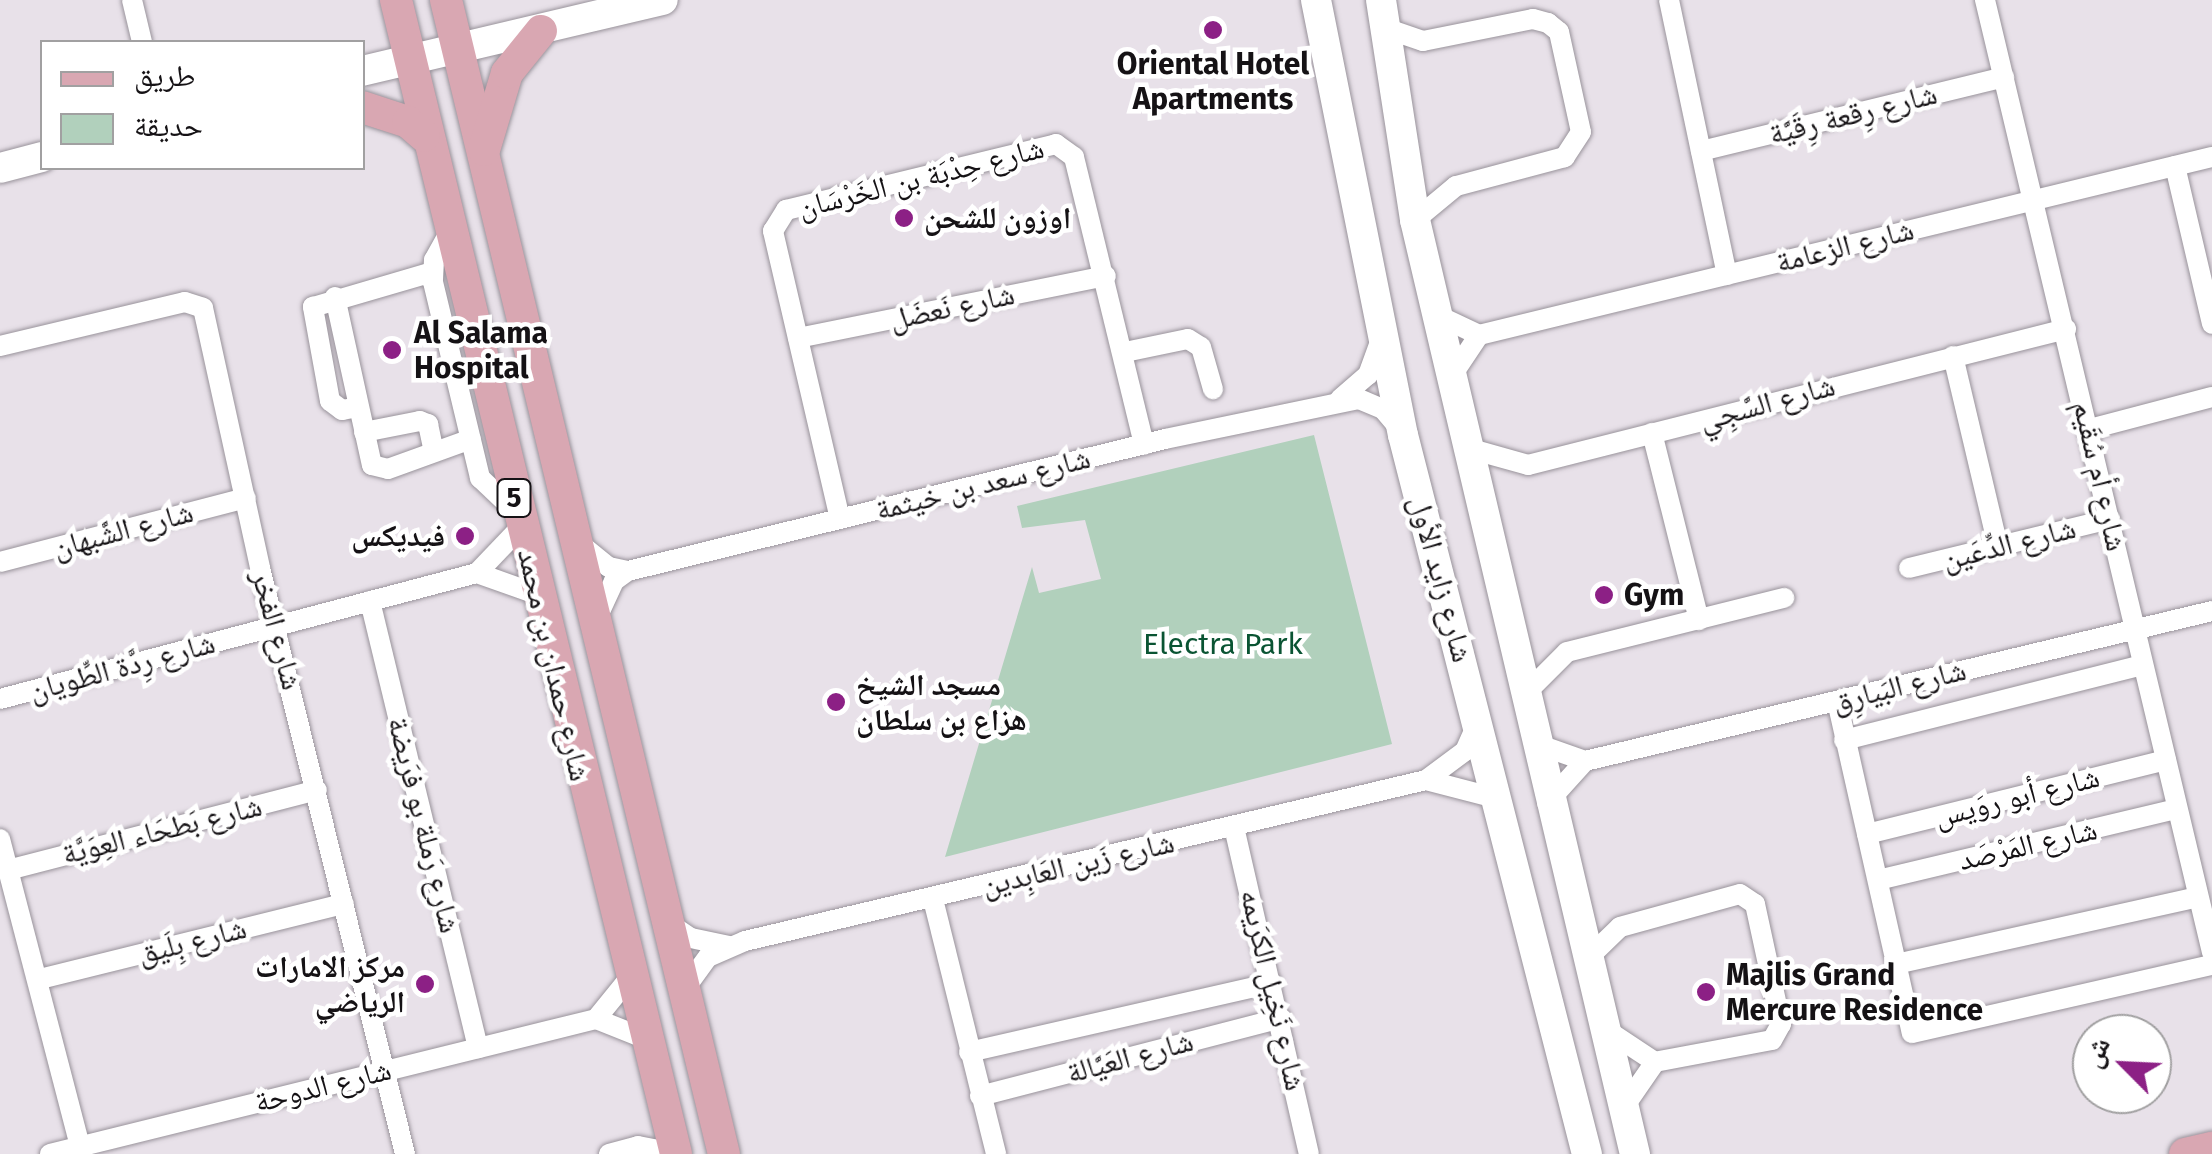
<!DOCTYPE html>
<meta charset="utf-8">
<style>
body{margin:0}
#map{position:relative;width:2212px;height:1154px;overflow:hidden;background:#e8e1e9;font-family:"Fira Sans","Noto Naskh Arabic",sans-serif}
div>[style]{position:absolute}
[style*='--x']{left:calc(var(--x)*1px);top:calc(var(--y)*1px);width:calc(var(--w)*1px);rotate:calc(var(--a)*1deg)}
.green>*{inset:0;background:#b1d0bc}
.roads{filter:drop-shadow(0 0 2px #99939b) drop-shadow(0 0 2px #99939b)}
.street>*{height:20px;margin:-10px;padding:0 10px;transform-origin:10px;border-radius:10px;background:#fff}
.secondary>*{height:30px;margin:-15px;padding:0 15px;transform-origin:15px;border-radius:15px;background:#fff}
.primary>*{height:32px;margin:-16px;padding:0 16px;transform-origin:16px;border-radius:16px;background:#d9a7b2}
.dots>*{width:28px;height:28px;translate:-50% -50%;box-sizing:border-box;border:5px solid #fff;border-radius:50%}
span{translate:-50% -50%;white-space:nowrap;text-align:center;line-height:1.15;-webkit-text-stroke:9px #fff;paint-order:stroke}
.shield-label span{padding:2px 8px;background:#fff;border:2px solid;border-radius:8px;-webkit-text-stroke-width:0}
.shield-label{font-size:28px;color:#151215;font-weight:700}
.poi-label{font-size:30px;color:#151215;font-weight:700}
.left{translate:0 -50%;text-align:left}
.right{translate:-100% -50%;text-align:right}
.street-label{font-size:30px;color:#151215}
.park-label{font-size:30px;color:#0a5433}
.legend{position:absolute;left:40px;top:40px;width:325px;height:130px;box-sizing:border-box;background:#fff;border:2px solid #a1a0a1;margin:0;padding:12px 18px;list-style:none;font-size:30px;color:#151215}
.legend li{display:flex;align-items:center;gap:20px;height:50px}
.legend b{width:50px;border:2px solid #a1a0a1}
.north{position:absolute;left:2072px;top:1014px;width:100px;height:100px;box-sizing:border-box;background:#fff;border:2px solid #a1a0a1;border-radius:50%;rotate:294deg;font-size:28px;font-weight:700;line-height:40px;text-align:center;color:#151215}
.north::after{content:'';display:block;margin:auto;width:35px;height:45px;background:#8c2085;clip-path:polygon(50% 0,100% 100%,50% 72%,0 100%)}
</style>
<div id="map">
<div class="green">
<div style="clip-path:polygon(1314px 435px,1392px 744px,945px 857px,1032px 567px,1039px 593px,1101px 579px,1085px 520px,1022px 528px,1017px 506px)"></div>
</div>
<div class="roads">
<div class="street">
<div style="--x:132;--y:0;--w:43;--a:76.6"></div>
<div style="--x:1669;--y:0;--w:281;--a:78.1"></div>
<div style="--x:1985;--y:0;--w:979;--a:76.59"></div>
<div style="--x:1385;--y:28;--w:40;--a:18.9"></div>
<div style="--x:1423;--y:41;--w:112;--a:-11.3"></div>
<div style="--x:1533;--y:19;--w:16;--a:15"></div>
<div style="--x:1548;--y:23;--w:14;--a:39"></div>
<div style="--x:1559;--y:32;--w:102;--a:77.6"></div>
<div style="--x:1581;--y:132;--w:30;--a:123"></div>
<div style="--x:1565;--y:157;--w:113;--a:165.1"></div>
<div style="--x:1456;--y:186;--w:53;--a:140.3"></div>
<div style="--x:1701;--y:151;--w:312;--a:-13.7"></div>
<div style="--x:2175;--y:166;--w:162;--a:76.8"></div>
<div style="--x:449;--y:233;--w:31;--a:119"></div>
<div style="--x:434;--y:260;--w:22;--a:93"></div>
<div style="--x:433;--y:282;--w:202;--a:76.5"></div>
<div style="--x:480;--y:478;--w:54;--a:43.5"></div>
<div style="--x:335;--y:297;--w:172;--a:77.6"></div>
<div style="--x:372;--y:465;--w:16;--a:14"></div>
<div style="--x:388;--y:469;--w:88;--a:-19.9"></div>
<div style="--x:1439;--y:316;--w:44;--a:25.4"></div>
<div style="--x:1479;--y:335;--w:754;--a:-13.65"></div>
<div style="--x:798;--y:338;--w:314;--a:-11.4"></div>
<div style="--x:0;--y:346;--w:190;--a:-13.4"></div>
<div style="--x:185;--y:302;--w:19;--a:18"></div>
<div style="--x:203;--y:308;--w:266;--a:77.6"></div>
<div style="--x:260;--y:568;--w:604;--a:76.1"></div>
<div style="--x:1125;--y:352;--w:64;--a:-11.7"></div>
<div style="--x:1188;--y:339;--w:15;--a:32"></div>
<div style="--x:1201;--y:347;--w:44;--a:74.1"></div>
<div style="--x:1953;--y:356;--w:196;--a:76.7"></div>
<div style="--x:1451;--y:377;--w:50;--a:-56.3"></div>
<div style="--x:1340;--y:399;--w:37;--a:-41"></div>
<div style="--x:1368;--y:375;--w:37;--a:-70"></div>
<div style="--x:358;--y:407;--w:16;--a:169"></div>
<div style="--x:342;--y:410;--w:15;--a:-143"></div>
<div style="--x:330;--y:401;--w:96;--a:-100.3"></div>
<div style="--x:313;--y:307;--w:125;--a:-16.3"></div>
<div style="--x:2090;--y:429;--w:126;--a:-14.7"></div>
<div style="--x:364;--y:432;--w:57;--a:-11.1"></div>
<div style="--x:420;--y:421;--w:9;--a:21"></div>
<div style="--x:428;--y:424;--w:24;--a:78"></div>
<div style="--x:1652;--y:433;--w:193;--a:75.9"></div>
<div style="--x:1471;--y:449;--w:59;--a:15.7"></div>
<div style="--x:1528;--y:465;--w:555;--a:-14.19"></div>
<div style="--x:840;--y:519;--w:296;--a:-103.1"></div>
<div style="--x:773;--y:231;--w:25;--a:-58"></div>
<div style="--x:786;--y:210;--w:278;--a:-13.7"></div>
<div style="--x:1056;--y:144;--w:22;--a:36"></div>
<div style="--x:1074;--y:157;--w:296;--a:76.3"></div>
<div style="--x:579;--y:543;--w:38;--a:39"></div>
<div style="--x:609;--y:567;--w:19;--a:12"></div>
<div style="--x:0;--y:562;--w:254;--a:-14.6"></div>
<div style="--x:1909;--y:568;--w:207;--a:-13.7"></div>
<div style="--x:477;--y:573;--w:63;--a:19.6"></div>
<div style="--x:370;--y:601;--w:460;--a:76.4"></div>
<div style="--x:596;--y:620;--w:43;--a:-65.2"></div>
<div style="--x:614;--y:581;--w:17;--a:-36"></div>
<div style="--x:628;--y:571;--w:553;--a:-13.81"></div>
<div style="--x:1165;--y:439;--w:198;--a:-11.7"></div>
<div style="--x:1359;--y:399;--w:26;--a:23"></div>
<div style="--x:1383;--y:409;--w:23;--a:50"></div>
<div style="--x:1523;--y:696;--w:62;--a:-45"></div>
<div style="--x:1567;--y:652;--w:224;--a:-14"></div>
<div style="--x:0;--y:699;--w:493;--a:-14.8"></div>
<div style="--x:477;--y:573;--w:64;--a:-46.3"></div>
<div style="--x:1837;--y:701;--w:340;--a:77.3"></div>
<div style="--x:1912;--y:1033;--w:308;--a:-12.8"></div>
<div style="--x:1844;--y:740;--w:308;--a:-14.1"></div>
<div style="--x:1534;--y:743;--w:54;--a:19.4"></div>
<div style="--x:1426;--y:780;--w:71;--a:14.6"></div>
<div style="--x:1547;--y:803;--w:57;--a:-47.9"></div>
<div style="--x:1585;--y:761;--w:645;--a:-13.45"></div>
<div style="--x:1234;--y:827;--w:335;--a:77.1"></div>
<div style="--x:1867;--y:834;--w:308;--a:-13.9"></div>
<div style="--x:0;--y:839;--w:325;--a:75.4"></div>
<div style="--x:8;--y:870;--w:319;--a:-14.5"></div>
<div style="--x:1878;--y:880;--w:307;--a:-13.4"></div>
<div style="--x:933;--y:899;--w:263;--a:76.1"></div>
<div style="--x:670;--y:924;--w:25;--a:34"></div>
<div style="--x:691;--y:938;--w:39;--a:12"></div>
<div style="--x:1586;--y:960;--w:47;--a:-44.1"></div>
<div style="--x:1620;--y:927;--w:124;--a:-15.4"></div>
<div style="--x:1740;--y:894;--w:18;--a:34"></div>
<div style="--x:1755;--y:904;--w:123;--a:77.8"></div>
<div style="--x:1781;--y:1024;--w:18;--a:119"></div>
<div style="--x:1772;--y:1040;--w:119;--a:169.4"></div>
<div style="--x:1655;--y:1062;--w:60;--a:-146.6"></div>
<div style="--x:1896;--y:964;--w:309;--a:-12.5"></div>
<div style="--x:40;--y:979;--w:313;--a:-13.9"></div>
<div style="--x:686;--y:987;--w:37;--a:-54"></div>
<div style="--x:708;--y:957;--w:40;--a:-23.4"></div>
<div style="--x:745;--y:941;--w:700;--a:-13.3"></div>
<div style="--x:1426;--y:780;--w:49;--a:-36.6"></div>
<div style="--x:1465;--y:751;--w:32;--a:-66"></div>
<div style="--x:596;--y:1019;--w:55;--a:-50.9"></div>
<div style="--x:969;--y:1052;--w:311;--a:-12.8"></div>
<div style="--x:980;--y:1096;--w:311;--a:-14.5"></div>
<div style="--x:1624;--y:1107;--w:55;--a:-55.4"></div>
<div style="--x:50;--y:1154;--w:562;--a:-13.89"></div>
<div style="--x:596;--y:1019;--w:54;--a:21.8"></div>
<div style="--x:609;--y:1154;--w:30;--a:-15"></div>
<div style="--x:638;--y:1146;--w:38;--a:11"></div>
</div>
<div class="secondary">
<div style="--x:1316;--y:0;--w:444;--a:78.7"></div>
<div style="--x:1403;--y:435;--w:742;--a:75.65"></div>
<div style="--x:1381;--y:0;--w:223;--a:81.2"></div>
<div style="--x:1415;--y:220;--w:960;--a:76.75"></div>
<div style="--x:362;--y:71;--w:309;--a:-13.3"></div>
<div style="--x:0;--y:168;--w:43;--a:-14.7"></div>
</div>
<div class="primary">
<div style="--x:396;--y:0;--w:1187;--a:76.36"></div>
<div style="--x:446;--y:0;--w:1187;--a:76.46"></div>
<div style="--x:362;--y:107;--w:48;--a:18.1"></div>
<div style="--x:408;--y:122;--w:21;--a:41"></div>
<div style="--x:484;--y:150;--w:80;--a:-73.4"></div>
<div style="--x:507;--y:73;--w:54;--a:-51"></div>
<div style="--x:2185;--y:1154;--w:28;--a:-13"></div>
</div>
</div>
<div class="dots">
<div style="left:1213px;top:30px;background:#8c2085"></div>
<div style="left:904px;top:218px;background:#8c2085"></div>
<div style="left:392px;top:350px;background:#8c2085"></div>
<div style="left:465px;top:536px;background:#8c2085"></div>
<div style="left:1604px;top:595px;background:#8c2085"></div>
<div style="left:836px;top:702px;background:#8c2085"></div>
<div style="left:425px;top:984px;background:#8c2085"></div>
<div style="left:1706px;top:992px;background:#8c2085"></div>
</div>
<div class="shield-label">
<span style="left:514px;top:498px">5</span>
</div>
<div class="poi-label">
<span style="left:1213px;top:81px">Oriental Hotel<br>Apartments</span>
<span class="left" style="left:924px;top:218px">اوزون للشحن</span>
<span class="left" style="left:414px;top:350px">Al Salama<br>Hospital</span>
<span class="right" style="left:445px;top:536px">فيديكس</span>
<span class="left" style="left:1624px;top:595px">Gym</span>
<span class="left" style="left:856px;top:702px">مسجد الشيخ<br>هزاع بن سلطان</span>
<span class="right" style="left:405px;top:984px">مركز الامارات<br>الرياضي</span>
<span class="left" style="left:1726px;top:992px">Majlis Grand<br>Mercure Residence</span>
</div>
<div class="street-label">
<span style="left:1853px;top:114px;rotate:-14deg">شارع رِقعة رِقَيَّة</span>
<span style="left:921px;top:178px;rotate:-14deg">شارع حِدْبَة بن الخَرْسَان</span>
<span style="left:1845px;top:246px;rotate:-14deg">شارع الزعامة</span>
<span style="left:952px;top:307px;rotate:-12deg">شارع نَعضَل</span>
<span style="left:1767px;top:403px;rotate:-15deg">شارع السَّجِي</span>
<span style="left:2100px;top:476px;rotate:77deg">شارع أم سُقَيم</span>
<span style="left:983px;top:484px;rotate:-14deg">شارع سعد بن خيثمة</span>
<span style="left:123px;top:530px;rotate:-15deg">شارع الشَّبهان</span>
<span style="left:2009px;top:544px;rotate:-14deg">شارع الدِّعَين</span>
<span style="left:1441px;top:579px;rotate:75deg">شارع زايد الأول</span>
<span style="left:277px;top:630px;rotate:75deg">شارع الفخر</span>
<span style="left:554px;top:665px;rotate:77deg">شارع حمدان بن محمد</span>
<span style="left:122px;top:667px;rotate:-15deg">شارع رِدَّة الطِّويان</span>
<span style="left:1899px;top:686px;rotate:-14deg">شارع البَيارِق</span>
<span style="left:2017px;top:797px;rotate:-14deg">شارع أبو روَيس</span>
<span style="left:424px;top:825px;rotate:76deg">شارع رَملة بو فرَيضة</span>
<span style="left:162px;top:830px;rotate:-14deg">شارع بَطحَاء العِوَيَّة</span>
<span style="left:2028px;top:845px;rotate:-13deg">شارع المَرْصَد</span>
<span style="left:1078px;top:864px;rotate:-13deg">شارع زَين العَابِدين</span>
<span style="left:192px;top:941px;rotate:-14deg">شارع بِلَيق</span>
<span style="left:1273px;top:990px;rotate:77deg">شارع نَخِيل الكرَيمه</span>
<span style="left:1130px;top:1057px;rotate:-15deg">شارع العَيَّالة</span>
<span style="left:323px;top:1086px;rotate:-14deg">شارع الدوحة</span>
</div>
<div class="park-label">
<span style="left:1223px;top:644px">Electra Park</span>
</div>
<ul class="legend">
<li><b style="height:12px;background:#d9a7b2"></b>طريق</li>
<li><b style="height:28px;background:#b1d0bc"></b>حديقة</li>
</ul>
<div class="north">ش</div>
</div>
